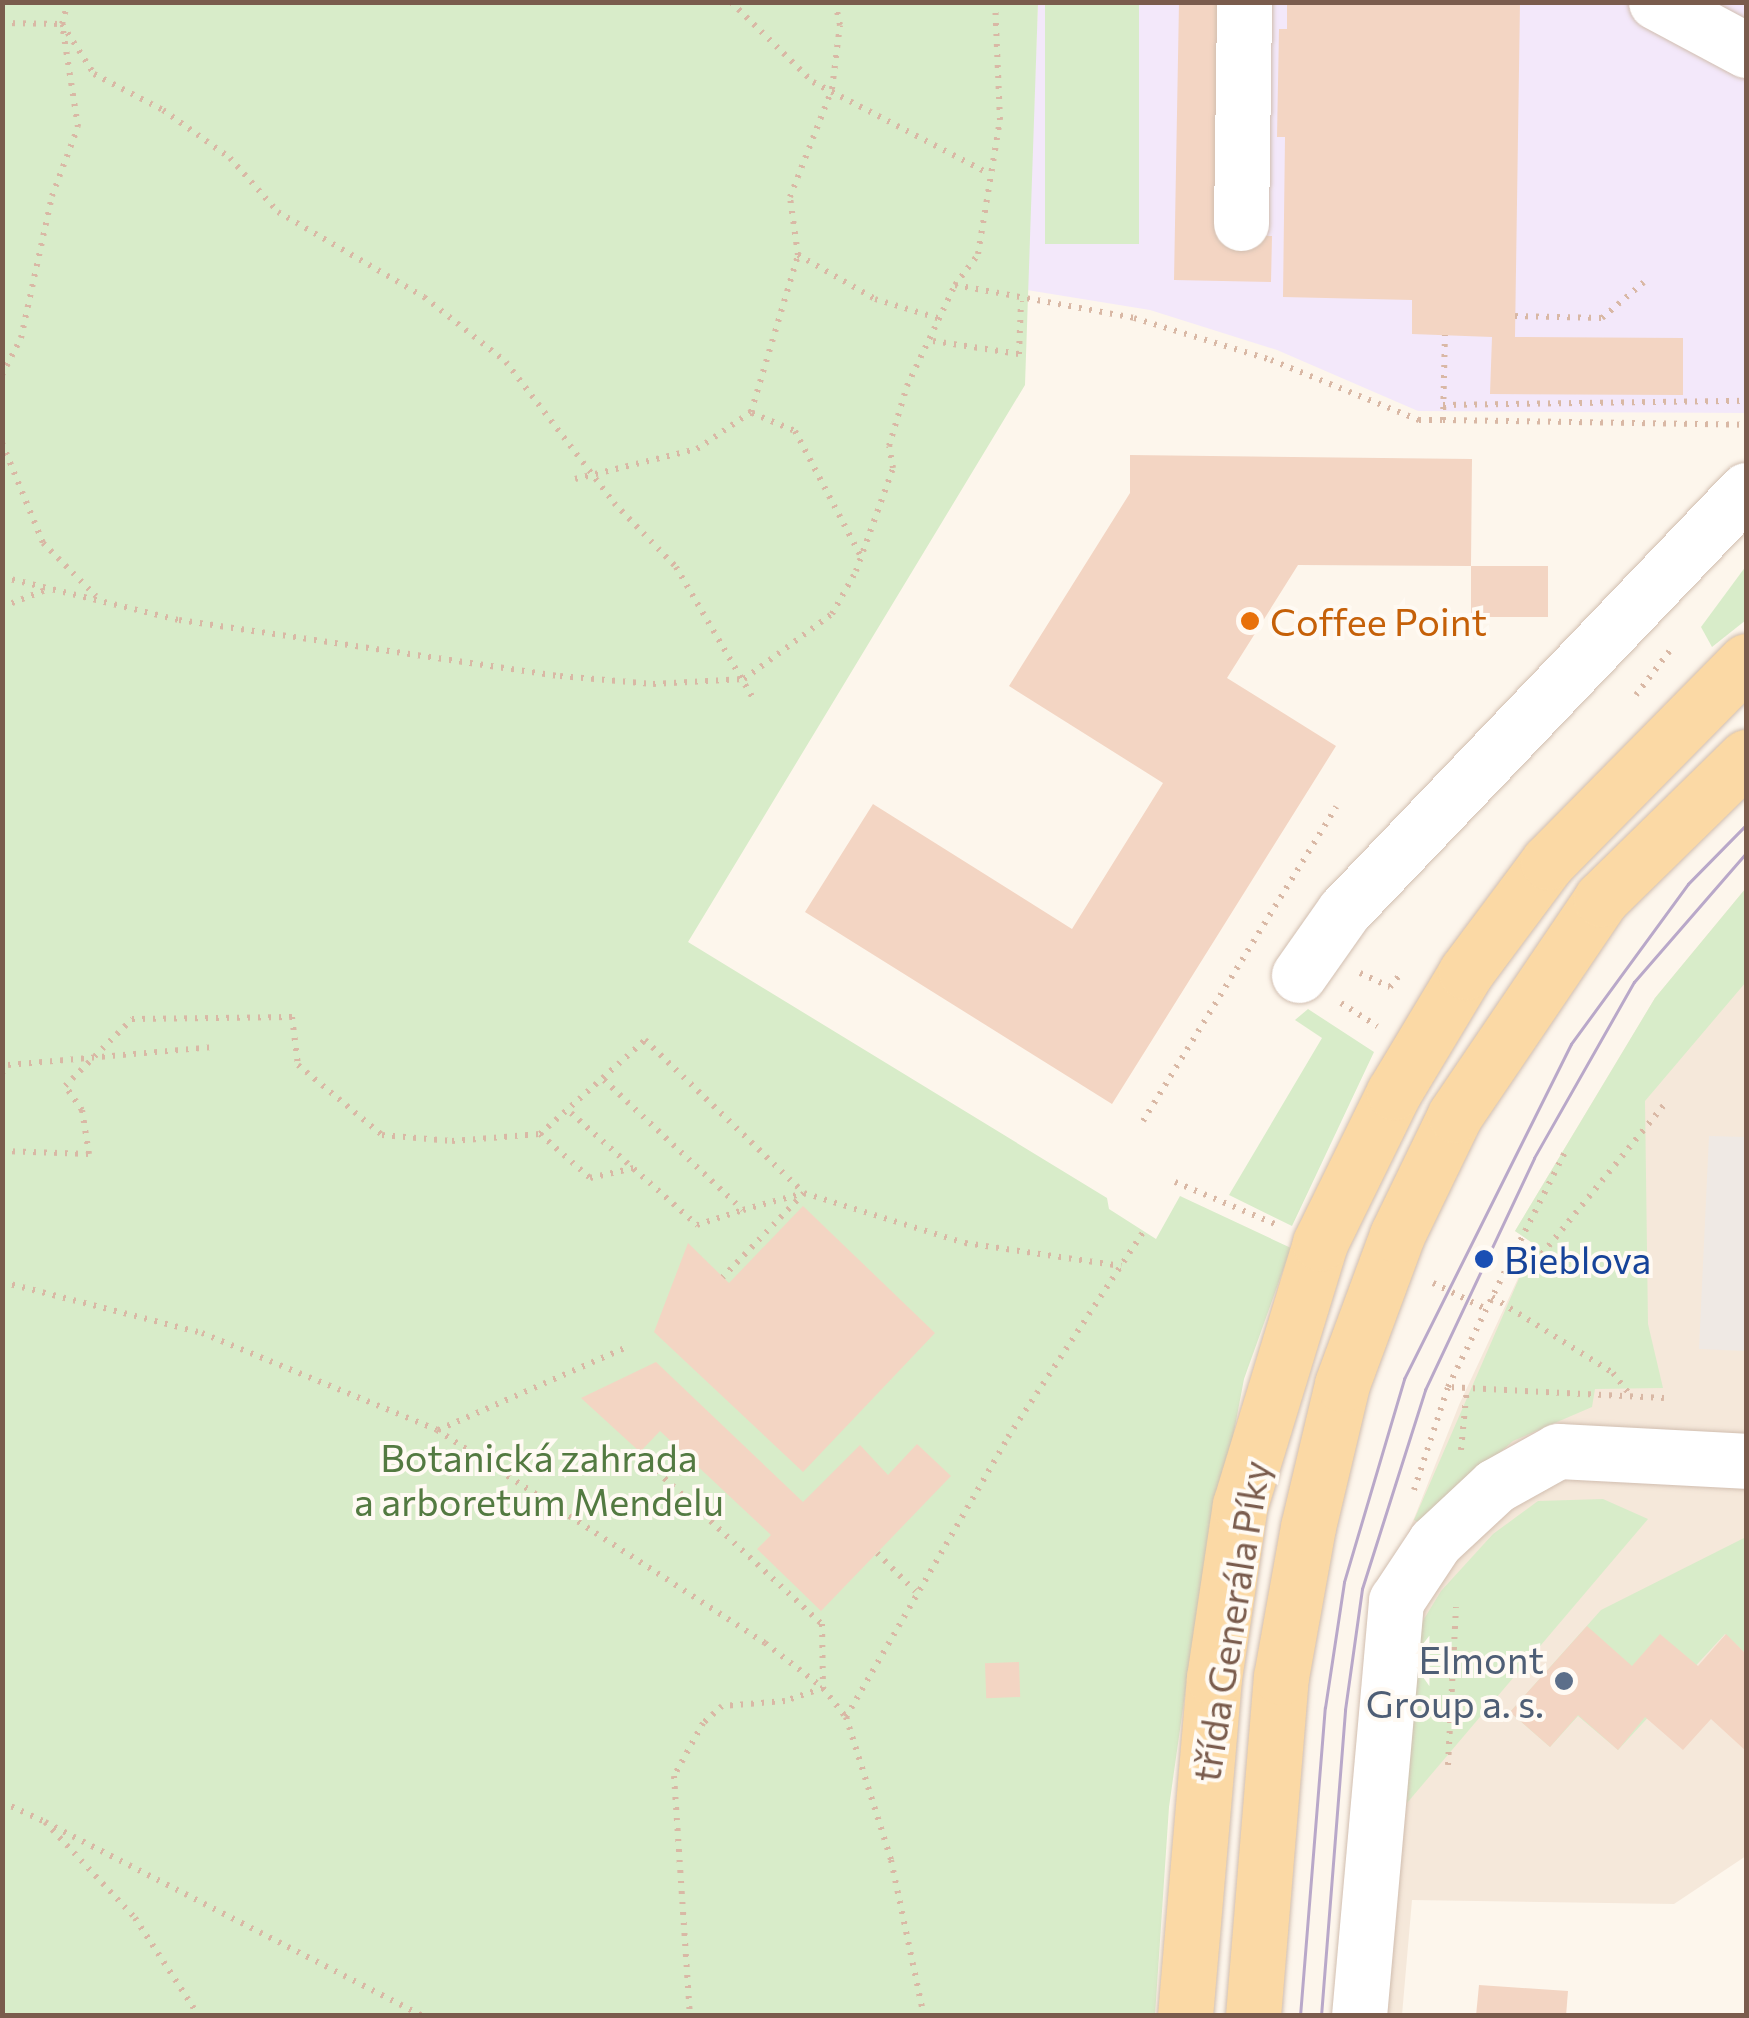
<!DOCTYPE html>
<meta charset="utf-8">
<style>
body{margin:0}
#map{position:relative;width:1749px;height:2018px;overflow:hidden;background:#fdf6ec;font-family:Commissioner,sans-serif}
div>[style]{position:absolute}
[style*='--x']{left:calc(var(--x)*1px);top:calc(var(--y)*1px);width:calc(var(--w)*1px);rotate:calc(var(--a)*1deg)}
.residential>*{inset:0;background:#f5e8da}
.industrial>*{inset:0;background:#efe9e4}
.education>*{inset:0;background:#f3e8fa}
.green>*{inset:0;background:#d8ecc9;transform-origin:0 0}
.building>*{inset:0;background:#f3d5c3;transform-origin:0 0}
.path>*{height:6px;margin-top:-3px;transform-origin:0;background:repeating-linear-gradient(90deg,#d9b8a5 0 2.5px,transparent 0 10.5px)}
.roads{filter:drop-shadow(0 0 2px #d1beb0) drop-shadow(0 0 2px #d1beb0)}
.minor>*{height:55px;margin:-27.5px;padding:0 27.5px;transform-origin:27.5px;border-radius:27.5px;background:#fff}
.major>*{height:55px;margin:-27.5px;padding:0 27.5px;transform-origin:27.5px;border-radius:27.5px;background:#fbd9a5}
.tram>*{height:2.5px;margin:-1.25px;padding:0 1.25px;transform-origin:1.25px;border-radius:1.25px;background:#b9a8c9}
.path-bridge>*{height:6px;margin-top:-3px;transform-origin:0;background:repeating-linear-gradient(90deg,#d9b8a5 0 2.5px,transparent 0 10.5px)}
.dots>*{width:28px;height:28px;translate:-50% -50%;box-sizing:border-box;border:5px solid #fffaf3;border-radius:50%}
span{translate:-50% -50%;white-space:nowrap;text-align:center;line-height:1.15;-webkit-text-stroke:8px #fffaf3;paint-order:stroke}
.food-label{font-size:38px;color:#c56008}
.left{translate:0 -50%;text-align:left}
.transit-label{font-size:38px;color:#164399}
.park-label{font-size:38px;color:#537a41}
.street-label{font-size:38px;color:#7a5c4d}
.service-label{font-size:38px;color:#4e5e75}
.right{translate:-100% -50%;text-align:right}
.frame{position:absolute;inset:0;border:5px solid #7a5c4d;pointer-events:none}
</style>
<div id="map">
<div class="residential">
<div style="clip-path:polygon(1746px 888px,1746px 1856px,1674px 1904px,1412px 1900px,1402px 2015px,1343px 2016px,1390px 1579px,1459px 1405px,1534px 1244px,1515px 1231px,1655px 998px)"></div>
</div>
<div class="industrial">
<div style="clip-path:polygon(1709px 1136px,1746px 1137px,1746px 1351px,1699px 1349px)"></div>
</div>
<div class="education">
<div style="clip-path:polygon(1038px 3px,1746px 3px,1746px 413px,1418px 411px,1277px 350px,1150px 310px,1027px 290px)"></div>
</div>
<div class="green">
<div style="clip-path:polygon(2px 3px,1038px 3px,1025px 385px,688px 942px,1107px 1198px,1109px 1209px,1156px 1239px,1180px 1196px,1291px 1248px,1244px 1379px,1188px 1673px,1169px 1807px,1155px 2015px,3px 2015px)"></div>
<div style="left:1045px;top:3px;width:94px;height:241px"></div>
<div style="clip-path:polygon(1746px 566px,1746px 620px,1712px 647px,1701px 627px)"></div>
<div style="clip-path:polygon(1746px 888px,1746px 982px,1645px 1101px,1648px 1324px,1663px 1388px,1595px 1389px,1592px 1407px,1513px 1441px,1420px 1523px,1414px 1520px,1534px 1244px,1515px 1231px,1655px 998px)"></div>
<div style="clip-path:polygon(1308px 1009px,1374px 1052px,1292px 1226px,1229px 1195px,1322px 1038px,1295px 1020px)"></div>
<div style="clip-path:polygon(1603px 1499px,1648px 1519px,1407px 1803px,1410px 1642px,1441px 1591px,1493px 1534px,1538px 1501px)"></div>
<div style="clip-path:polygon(1746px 1537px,1746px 1654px,1725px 1634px,1618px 1750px,1578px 1716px,1550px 1747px,1510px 1712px,1601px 1610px)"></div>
</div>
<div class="building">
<div style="clip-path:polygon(1179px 2px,1226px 2px,1222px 235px,1272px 236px,1271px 282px,1174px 280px)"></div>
<div style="clip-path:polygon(1287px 2px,1520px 2px,1515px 337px,1683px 338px,1683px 395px,1490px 394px,1492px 337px,1412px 334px,1412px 300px,1283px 297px,1285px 137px,1277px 137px,1279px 29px,1287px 29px)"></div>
<div style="clip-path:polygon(1130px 455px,1472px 459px,1471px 566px,1298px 565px,1227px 678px,1336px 746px,1112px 1104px,805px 912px,873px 804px,1072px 929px,1163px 783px,1009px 686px,1130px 493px)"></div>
<div style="left:1471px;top:566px;width:77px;height:51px"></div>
<div style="clip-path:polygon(803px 1206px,935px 1333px,803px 1472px,654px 1332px,688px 1243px,729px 1283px)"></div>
<div style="clip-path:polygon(656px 1362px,803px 1502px,860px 1445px,888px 1475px,917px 1444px,951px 1476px,821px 1611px,757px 1549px,771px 1535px,660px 1431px,640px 1452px,581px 1398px)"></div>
<div style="clip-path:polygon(1587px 1626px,1632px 1666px,1660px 1634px,1698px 1666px,1726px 1634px,1746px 1654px,1746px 1751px,1711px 1719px,1683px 1750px,1645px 1717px,1618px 1750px,1578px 1715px,1550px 1747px,1510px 1712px)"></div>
<div style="left:1019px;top:1662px;width:35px;height:34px;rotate:88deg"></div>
<div style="clip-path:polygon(1479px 1985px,1568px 1991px,1566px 2016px,1476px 2016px)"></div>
</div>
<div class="path">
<div style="--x:731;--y:2;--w:115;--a:44.3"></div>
<div style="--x:813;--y:82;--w:199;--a:27.5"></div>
<div style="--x:2;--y:23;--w:60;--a:1"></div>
<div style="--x:62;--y:24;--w:59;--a:57.4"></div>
<div style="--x:94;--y:74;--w:78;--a:27.6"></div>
<div style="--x:163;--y:110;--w:82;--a:35.6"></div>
<div style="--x:230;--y:158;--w:72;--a:48.4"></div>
<div style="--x:278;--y:212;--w:169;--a:30.2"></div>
<div style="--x:424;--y:297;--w:105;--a:38.4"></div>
<div style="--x:506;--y:362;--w:178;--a:52.5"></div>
<div style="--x:614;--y:503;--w:89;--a:45.9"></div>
<div style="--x:676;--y:567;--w:154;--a:59.6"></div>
<div style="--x:798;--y:255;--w:89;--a:29.7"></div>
<div style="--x:875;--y:299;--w:69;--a:16.9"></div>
<div style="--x:955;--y:285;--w:182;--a:10.4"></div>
<div style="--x:1134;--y:318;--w:143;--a:17"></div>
<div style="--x:1271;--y:360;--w:160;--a:22.1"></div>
<div style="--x:1419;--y:420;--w:24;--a:0"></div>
<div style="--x:1443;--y:420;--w:85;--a:-88.7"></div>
<div style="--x:1515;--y:316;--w:87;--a:1.3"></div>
<div style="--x:1602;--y:318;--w:55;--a:-40.6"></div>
<div style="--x:933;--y:341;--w:87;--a:8.6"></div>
<div style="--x:1019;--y:354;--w:53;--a:-87.8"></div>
<div style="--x:2;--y:375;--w:42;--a:-62.8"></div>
<div style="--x:21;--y:338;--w:145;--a:-77.7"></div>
<div style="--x:52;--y:196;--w:74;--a:-69.4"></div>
<div style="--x:78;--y:127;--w:104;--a:-98.8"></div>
<div style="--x:62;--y:24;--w:23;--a:-75"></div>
<div style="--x:1443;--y:405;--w:303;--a:-0.8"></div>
<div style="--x:752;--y:413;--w:47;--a:22.7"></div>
<div style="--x:795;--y:431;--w:140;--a:62.3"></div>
<div style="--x:1443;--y:420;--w:303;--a:0.9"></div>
<div style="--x:2;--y:443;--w:108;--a:67.7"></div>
<div style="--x:43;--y:543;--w:75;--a:45"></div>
<div style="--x:575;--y:479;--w:126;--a:-13.8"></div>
<div style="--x:697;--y:449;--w:65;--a:-34.4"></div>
<div style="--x:751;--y:412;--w:164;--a:-73.3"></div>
<div style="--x:798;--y:255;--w:59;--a:-97.9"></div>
<div style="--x:790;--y:197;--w:116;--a:-68.7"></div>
<div style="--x:832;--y:89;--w:64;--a:-82.9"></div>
<div style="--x:840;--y:25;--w:24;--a:-102"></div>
<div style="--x:2;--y:577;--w:182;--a:13.7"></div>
<div style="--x:179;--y:620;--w:385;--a:8.4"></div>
<div style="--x:560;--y:676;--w:93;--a:4.9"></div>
<div style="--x:653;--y:684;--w:91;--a:-3.1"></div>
<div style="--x:744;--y:679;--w:109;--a:-36.5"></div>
<div style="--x:832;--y:614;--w:49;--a:-60.8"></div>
<div style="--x:856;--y:571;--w:109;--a:-70.2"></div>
<div style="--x:893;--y:468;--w:22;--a:-100"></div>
<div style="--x:889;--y:446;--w:63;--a:-73.3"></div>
<div style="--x:907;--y:386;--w:112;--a:-64.6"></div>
<div style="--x:955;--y:285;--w:39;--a:-53"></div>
<div style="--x:978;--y:254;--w:136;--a:-80.7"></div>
<div style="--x:1000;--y:120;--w:118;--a:-92.4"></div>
<div style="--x:2;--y:607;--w:49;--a:-21.4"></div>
<div style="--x:1636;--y:695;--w:58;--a:-52.7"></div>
<div style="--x:1360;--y:973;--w:33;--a:25"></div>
<div style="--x:1390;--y:987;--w:19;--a:-51"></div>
<div style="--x:1341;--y:1003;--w:43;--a:32.6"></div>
<div style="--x:292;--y:1017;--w:48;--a:82.9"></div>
<div style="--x:298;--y:1065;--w:109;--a:39.8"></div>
<div style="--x:382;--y:1135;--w:70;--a:4.9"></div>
<div style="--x:452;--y:1141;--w:88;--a:-4.5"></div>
<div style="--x:540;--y:1134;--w:141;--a:-41.8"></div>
<div style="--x:645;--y:1040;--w:221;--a:43.9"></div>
<div style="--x:804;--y:1193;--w:117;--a:134"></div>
<div style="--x:2;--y:1073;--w:10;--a:-53"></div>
<div style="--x:8;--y:1065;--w:208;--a:-5"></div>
<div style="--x:604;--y:1080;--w:190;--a:43.1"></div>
<div style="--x:743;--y:1210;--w:63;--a:-15.6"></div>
<div style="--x:804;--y:1193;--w:169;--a:17.3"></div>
<div style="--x:965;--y:1243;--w:158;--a:8.4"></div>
<div style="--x:571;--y:1113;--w:169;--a:41.6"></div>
<div style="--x:697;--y:1225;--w:48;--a:-18.1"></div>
<div style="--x:1143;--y:1121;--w:369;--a:-58.4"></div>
<div style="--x:540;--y:1134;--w:67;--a:41.3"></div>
<div style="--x:590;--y:1178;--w:45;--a:-12.8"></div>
<div style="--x:2;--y:1151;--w:87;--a:2"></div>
<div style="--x:89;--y:1154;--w:45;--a:-99"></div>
<div style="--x:82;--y:1110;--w:29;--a:-125"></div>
<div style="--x:1175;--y:1182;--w:108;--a:22.8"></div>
<div style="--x:1511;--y:1259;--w:124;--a:-63.2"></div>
<div style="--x:2;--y:1282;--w:206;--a:14.3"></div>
<div style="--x:202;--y:1333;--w:254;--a:22.4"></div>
<div style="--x:437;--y:1430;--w:391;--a:33"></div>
<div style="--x:765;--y:1643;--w:73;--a:37.8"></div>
<div style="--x:823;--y:1688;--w:37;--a:52"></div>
<div style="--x:846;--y:1717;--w:150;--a:72.5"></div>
<div style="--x:891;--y:1860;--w:159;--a:78.1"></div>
<div style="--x:1433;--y:1283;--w:59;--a:26.1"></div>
<div style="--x:1492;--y:1297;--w:143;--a:32.1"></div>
<div style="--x:1613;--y:1373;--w:29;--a:52"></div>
<div style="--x:1664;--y:1398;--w:216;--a:-177.1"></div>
<div style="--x:1448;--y:1387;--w:143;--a:-63.8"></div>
<div style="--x:1511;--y:1259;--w:31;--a:-9"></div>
<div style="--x:1542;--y:1254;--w:199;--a:-50.7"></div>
<div style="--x:438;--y:1430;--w:209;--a:-23.7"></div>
<div style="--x:1461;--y:1450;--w:62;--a:-84.5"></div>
<div style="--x:649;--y:1464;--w:236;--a:42.8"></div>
<div style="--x:822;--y:1624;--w:64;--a:89.1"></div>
<div style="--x:823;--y:1688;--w:40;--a:161.1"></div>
<div style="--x:785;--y:1701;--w:63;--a:175.5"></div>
<div style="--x:722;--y:1706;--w:25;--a:138"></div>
<div style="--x:703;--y:1723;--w:60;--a:118.7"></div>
<div style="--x:674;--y:1776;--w:241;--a:86.2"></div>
<div style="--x:1414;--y:1490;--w:108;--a:-71.7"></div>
<div style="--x:877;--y:1553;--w:54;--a:45"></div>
<div style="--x:846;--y:1717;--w:323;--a:-59.9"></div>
<div style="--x:1008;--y:1437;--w:249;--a:-56.6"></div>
<div style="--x:1448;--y:1765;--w:158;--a:-87.1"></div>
<div style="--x:2;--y:1802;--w:47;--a:24.9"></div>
<div style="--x:45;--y:1822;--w:132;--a:46.8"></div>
<div style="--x:135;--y:1918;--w:117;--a:56.9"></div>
<div style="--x:45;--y:1822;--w:425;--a:27.2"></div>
</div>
<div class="roads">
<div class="minor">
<div style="--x:1656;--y:2;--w:102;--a:28.1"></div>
<div style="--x:1241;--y:223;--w:221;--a:-89.2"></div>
<div style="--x:1299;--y:975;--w:78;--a:-54.9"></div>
<div style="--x:1344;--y:911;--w:582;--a:-46.32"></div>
<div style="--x:1359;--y:2016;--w:417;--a:-84.9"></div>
<div style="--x:1396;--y:1601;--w:71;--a:-56.5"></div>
<div style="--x:1435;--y:1542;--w:82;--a:-43"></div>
<div style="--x:1495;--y:1486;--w:72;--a:-29.1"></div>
<div style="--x:1558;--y:1451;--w:188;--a:3"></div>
</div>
<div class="major">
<div style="--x:1185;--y:2016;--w:339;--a:-85.1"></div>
<div style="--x:1214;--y:1678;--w:175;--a:-81.5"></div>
<div style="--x:1240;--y:1505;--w:274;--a:-73"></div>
<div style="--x:1320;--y:1243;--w:168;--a:-63.9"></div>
<div style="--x:1394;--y:1092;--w:140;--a:-59"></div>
<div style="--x:1466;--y:972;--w:137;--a:-53.3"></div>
<div style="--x:1548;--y:862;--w:282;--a:-45.4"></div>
<div style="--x:1253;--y:2016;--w:340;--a:-85.3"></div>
<div style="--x:1281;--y:1677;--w:152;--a:-79.8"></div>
<div style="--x:1308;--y:1527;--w:147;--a:-76.6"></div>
<div style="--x:1342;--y:1384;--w:159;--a:-69.7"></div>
<div style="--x:1397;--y:1235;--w:133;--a:-64.2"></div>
<div style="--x:1455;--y:1115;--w:261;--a:-55.9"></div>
<div style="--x:1601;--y:899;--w:203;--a:-44.4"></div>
</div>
</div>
<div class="tram">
<div style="--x:1300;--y:2016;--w:309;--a:-85.4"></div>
<div style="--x:1325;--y:1708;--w:127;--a:-81.4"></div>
<div style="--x:1344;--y:1582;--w:212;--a:-73.5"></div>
<div style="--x:1404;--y:1379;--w:374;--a:-63.5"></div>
<div style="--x:1571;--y:1044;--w:198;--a:-53.8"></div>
<div style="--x:1688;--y:884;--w:83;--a:-45.5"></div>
<div style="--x:1321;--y:2016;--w:307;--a:-85.5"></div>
<div style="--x:1345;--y:1710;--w:122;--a:-82"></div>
<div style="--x:1362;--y:1589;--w:209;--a:-72.4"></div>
<div style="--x:1425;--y:1390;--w:256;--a:-64.8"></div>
<div style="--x:1534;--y:1158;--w:202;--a:-60.4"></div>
<div style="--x:1634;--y:982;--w:171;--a:-49"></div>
</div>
<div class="path-bridge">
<div style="--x:65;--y:1086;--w:95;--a:-45"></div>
<div style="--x:132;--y:1019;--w:160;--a:-0.7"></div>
</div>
<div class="dots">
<div style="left:1250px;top:621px;background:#e8710a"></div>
<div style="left:1484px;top:1259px;background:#1a4fb4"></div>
<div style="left:1564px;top:1681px;background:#5c6f8a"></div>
</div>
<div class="food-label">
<span class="left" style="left:1270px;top:621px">Coffee Point</span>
</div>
<div class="transit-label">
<span class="left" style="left:1504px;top:1259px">Bieblova</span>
</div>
<div class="park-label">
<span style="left:539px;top:1479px">Botanická zahrada<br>a arboretum Mendelu</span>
</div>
<div class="street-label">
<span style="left:1230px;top:1621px;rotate:-81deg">třída Generála Píky</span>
</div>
<div class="service-label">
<span class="right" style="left:1544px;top:1681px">Elmont<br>Group a. s.</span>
</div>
<div class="frame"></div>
</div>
